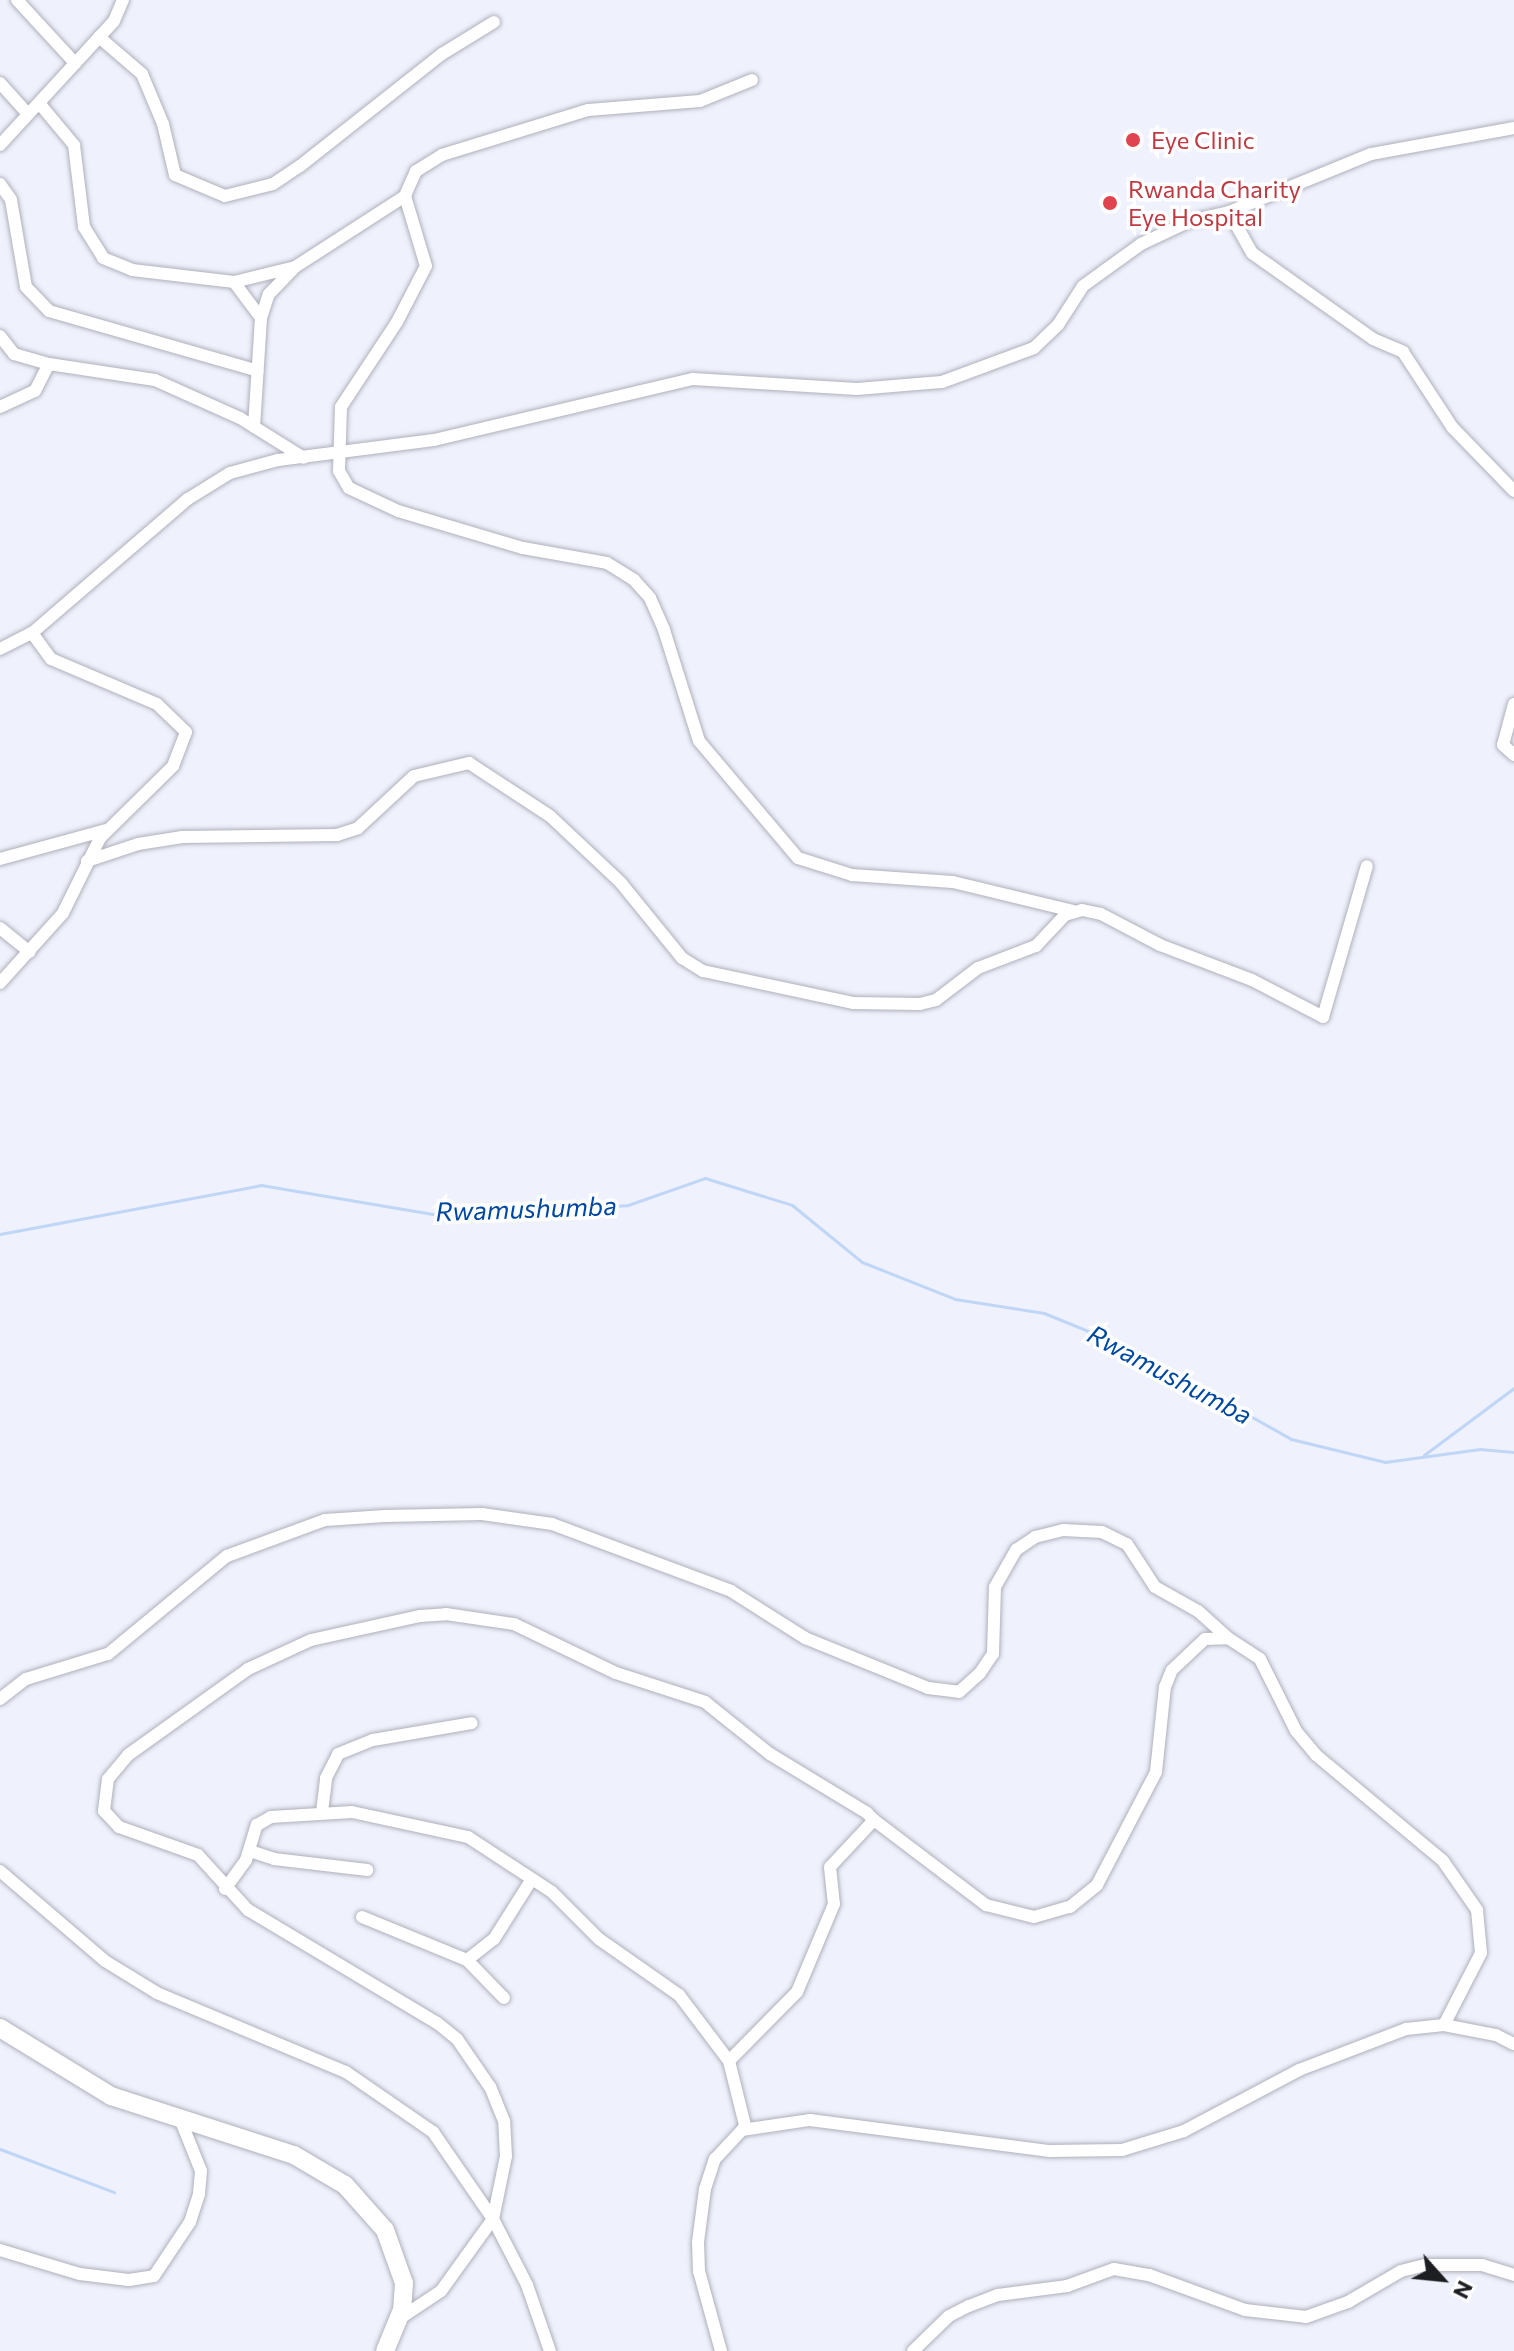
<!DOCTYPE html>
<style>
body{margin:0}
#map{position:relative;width:1514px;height:2351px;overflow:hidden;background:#eff1fc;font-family:Commissioner,sans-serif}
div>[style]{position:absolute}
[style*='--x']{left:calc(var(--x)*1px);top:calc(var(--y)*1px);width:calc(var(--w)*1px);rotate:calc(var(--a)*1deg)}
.stream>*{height:3px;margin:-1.5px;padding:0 1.5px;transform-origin:1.5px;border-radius:1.5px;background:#c0d6f6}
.roads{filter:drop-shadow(0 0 2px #aeb0ba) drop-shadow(0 0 2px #aeb0ba)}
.minor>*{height:12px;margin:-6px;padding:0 6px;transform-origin:6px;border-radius:6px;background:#fff}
.highway>*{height:18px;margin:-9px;padding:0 9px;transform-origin:9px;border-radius:9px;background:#fff}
.dots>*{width:22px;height:22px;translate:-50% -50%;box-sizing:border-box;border:4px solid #fff;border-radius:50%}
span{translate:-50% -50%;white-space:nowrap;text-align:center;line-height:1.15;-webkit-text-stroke:7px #fff;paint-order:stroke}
.health-label{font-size:24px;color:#be3a42}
.left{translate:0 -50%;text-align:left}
.water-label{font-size:26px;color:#0047a0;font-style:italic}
.north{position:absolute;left:1402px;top:2239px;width:80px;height:80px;-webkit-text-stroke:6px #fff;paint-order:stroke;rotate:117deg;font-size:22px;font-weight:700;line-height:32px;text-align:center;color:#1d1e22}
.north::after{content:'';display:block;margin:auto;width:28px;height:36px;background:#1d1e22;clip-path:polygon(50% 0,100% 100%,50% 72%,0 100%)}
</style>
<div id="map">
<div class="stream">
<div style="--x:0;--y:1234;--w:266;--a:-10.6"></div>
<div style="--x:261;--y:1185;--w:174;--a:9.6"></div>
<div style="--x:433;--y:1214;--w:195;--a:-2.6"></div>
<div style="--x:628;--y:1205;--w:82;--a:-19.3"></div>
<div style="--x:705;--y:1178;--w:91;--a:17.2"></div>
<div style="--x:792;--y:1205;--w:90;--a:39.2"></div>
<div style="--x:862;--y:1262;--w:100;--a:21.7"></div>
<div style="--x:955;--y:1299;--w:90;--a:8.9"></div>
<div style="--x:1044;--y:1313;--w:95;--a:22.2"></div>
<div style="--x:1132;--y:1349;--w:183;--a:29.5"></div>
<div style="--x:1291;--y:1439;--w:97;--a:13.7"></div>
<div style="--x:1385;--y:1462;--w:96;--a:-7.8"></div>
<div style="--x:1480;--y:1449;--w:34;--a:5"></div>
<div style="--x:1424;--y:1455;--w:112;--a:-36.7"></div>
<div style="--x:0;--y:2149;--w:122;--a:20.7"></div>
</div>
<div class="roads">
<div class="minor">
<div style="--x:17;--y:0;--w:86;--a:47.4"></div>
<div style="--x:99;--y:37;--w:57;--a:40.7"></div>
<div style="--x:142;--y:74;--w:54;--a:67.2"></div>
<div style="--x:163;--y:124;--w:52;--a:76.8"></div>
<div style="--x:175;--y:175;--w:54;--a:22.8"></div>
<div style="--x:225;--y:196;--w:49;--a:-14"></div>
<div style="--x:273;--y:184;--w:32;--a:-34"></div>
<div style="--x:300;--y:166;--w:181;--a:-38.3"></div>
<div style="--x:442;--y:54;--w:61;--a:-31.6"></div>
<div style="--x:752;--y:80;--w:56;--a:158"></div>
<div style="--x:700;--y:101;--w:112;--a:175.4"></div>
<div style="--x:588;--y:110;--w:153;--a:162.9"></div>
<div style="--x:442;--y:155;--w:31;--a:148"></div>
<div style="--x:416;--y:171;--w:27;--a:114"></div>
<div style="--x:405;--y:196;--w:73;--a:73.3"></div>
<div style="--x:426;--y:266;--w:63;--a:117.4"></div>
<div style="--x:397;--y:322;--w:102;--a:123.4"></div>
<div style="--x:341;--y:407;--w:64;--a:91.8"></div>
<div style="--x:339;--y:471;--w:20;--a:60"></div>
<div style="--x:349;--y:488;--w:54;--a:25.1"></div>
<div style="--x:398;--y:511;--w:130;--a:16.5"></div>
<div style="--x:523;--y:548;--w:85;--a:10.1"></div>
<div style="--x:607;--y:563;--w:32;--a:32"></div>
<div style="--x:634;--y:580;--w:24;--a:48"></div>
<div style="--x:650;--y:598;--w:35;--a:66"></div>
<div style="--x:664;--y:630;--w:116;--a:72.5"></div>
<div style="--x:699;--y:741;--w:153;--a:49.8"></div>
<div style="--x:798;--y:858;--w:57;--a:17.5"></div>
<div style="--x:852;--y:875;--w:101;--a:4"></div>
<div style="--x:953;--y:882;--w:123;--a:13.6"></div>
<div style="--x:0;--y:83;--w:42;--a:47.9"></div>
<div style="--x:39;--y:103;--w:55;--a:50.2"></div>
<div style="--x:74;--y:145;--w:83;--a:83"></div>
<div style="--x:84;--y:227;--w:36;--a:58"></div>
<div style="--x:103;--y:258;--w:31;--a:22"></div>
<div style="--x:132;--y:270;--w:103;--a:6.7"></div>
<div style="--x:234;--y:282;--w:63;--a:-13.8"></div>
<div style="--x:295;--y:267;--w:131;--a:-32.8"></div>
<div style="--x:0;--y:145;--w:168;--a:-47.4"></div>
<div style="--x:114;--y:21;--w:23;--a:-67"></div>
<div style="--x:0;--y:184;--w:19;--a:55"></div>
<div style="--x:11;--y:200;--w:88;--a:80.2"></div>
<div style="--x:26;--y:287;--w:33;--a:46"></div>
<div style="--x:49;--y:311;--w:217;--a:16"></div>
<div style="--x:1229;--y:212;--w:47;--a:60.7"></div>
<div style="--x:1252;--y:253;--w:148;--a:35.4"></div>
<div style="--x:1373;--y:339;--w:33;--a:23"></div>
<div style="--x:1403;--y:352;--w:90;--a:56.8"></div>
<div style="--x:1452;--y:427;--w:89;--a:45.9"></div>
<div style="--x:234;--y:282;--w:45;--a:53.1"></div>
<div style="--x:261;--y:318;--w:109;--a:93.7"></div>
<div style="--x:261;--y:318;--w:25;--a:-72"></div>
<div style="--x:269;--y:294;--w:35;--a:-46"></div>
<div style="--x:0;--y:336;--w:23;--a:52"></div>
<div style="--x:14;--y:354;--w:36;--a:16"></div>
<div style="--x:49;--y:364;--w:107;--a:8.6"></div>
<div style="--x:155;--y:380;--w:93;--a:24.1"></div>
<div style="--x:240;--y:418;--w:75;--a:32"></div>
<div style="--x:0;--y:407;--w:38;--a:-25"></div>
<div style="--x:35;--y:391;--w:30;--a:-63"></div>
<div style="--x:0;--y:649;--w:36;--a:-27"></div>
<div style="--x:32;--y:633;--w:206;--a:-40.7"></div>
<div style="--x:188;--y:499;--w:49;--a:-31.8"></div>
<div style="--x:230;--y:473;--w:50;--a:-15.2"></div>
<div style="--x:278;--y:460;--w:157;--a:-7.3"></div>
<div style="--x:434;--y:440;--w:266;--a:-13.3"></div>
<div style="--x:693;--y:379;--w:164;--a:3.5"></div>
<div style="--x:857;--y:389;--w:85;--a:-4.7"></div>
<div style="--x:942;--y:382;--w:98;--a:-20.3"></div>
<div style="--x:1034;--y:348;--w:33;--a:-44"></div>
<div style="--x:1058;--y:325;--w:46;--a:-57.3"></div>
<div style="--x:1083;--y:286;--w:72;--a:-35.9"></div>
<div style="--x:1141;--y:244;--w:54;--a:-25.1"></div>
<div style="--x:1190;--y:221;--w:40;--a:-13"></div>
<div style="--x:1229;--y:212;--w:153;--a:-22.2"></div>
<div style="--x:1371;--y:154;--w:145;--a:-10.3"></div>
<div style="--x:1514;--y:704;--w:42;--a:105"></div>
<div style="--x:1503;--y:745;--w:15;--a:42"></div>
<div style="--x:0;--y:859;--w:110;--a:-15.3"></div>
<div style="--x:87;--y:861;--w:54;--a:-18.4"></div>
<div style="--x:138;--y:844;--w:45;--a:-9"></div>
<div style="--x:182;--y:837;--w:155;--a:-0.7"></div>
<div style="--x:337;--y:835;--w:22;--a:-18"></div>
<div style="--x:358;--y:828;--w:76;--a:-42.9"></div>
<div style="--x:414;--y:776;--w:57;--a:-13.3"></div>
<div style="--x:469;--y:763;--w:97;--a:33.2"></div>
<div style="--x:550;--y:816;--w:98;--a:43.3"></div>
<div style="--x:621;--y:883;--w:97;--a:50.9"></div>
<div style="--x:682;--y:958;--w:25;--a:32"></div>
<div style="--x:703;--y:971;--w:153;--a:12"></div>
<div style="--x:853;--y:1003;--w:67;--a:0.9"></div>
<div style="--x:920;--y:1004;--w:16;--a:-14"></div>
<div style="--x:936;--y:1000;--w:53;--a:-37.3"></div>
<div style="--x:978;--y:968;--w:62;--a:-20.8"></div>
<div style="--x:1036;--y:946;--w:42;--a:-46.9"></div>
<div style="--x:1065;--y:915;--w:18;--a:-16"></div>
<div style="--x:1082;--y:910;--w:19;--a:12"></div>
<div style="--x:1101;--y:914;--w:67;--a:27.7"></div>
<div style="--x:1160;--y:945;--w:98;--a:20.8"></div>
<div style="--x:1252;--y:980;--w:80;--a:27.5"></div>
<div style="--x:1323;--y:1017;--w:157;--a:-73.8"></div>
<div style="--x:0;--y:928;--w:38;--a:39"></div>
<div style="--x:0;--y:983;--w:94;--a:-48"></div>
<div style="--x:63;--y:913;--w:84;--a:-63.7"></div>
<div style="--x:100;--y:838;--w:103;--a:-44.6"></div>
<div style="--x:173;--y:766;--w:36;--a:-69"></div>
<div style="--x:186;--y:732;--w:40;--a:-136"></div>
<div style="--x:157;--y:704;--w:115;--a:-157"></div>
<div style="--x:51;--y:659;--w:32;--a:-126"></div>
<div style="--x:0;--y:1699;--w:33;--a:-38"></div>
<div style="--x:26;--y:1679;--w:86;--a:-17"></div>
<div style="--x:108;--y:1654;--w:154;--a:-39.5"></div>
<div style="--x:227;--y:1556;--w:104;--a:-20.2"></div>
<div style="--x:325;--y:1520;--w:60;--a:-3.8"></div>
<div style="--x:385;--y:1516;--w:97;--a:-1.2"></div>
<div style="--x:482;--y:1514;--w:71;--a:8.1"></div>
<div style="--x:552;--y:1524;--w:191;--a:20.5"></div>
<div style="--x:731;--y:1591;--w:88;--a:32.4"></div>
<div style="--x:805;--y:1638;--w:133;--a:22.1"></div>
<div style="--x:928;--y:1688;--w:31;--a:7"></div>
<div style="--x:959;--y:1692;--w:28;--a:-42"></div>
<div style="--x:980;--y:1673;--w:23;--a:-56"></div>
<div style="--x:993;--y:1654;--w:67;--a:-88.3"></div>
<div style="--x:995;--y:1587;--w:43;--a:-60.4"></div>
<div style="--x:1016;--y:1550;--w:23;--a:-34"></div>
<div style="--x:1035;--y:1537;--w:29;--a:-14"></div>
<div style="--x:1063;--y:1530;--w:39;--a:3"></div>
<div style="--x:1102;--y:1532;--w:28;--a:26"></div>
<div style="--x:1127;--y:1544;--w:51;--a:56.9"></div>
<div style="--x:1155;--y:1587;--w:49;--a:29.2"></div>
<div style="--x:1198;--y:1611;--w:40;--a:42"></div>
<div style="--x:322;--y:1812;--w:34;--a:-83"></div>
<div style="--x:326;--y:1778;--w:27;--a:-63"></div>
<div style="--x:338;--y:1754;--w:38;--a:-22"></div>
<div style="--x:373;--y:1740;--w:100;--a:-9.7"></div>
<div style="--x:874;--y:1820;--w:141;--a:37.2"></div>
<div style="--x:986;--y:1905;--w:49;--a:14"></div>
<div style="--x:1034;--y:1917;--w:37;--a:-16"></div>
<div style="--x:1070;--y:1907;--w:35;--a:-39"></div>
<div style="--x:1097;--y:1885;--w:127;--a:-62.4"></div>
<div style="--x:1156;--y:1772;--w:85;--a:-84"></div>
<div style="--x:1165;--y:1687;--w:18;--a:-68"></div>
<div style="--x:1172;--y:1670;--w:45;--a:-43.2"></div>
<div style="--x:1205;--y:1639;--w:23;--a:-2"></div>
<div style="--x:1228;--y:1638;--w:38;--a:33"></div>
<div style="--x:1260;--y:1659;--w:80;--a:63.4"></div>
<div style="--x:1296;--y:1731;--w:31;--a:50"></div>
<div style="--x:1316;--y:1755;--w:165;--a:39.8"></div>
<div style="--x:1443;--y:1861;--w:60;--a:55.2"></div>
<div style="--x:1477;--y:1910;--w:43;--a:84.7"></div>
<div style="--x:1481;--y:1953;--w:81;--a:117.2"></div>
<div style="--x:250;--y:1851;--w:25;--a:18"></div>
<div style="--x:274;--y:1859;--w:94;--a:6.7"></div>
<div style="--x:0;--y:1871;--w:138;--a:40.6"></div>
<div style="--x:105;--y:1961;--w:61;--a:31.6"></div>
<div style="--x:157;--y:1993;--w:205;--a:22.7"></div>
<div style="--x:346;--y:2072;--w:106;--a:34.6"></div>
<div style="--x:433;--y:2132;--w:106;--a:55.4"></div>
<div style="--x:493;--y:2219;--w:74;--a:62.7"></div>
<div style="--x:527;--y:2285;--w:70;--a:70.8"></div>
<div style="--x:225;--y:1889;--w:36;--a:-54"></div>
<div style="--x:246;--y:1860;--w:37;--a:-73"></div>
<div style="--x:257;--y:1825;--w:16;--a:-30"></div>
<div style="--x:271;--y:1817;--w:81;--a:-3.5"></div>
<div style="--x:352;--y:1812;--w:119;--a:12.2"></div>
<div style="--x:468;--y:1837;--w:100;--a:33.2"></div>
<div style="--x:552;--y:1892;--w:66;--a:45"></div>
<div style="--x:599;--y:1939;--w:98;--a:35"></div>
<div style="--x:679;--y:1995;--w:83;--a:52.9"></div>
<div style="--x:362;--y:1917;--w:113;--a:22.3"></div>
<div style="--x:467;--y:1960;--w:34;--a:-38"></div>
<div style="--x:494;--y:1939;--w:71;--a:-57.7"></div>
<div style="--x:467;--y:1960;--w:53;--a:45.8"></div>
<div style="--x:0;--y:2250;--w:84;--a:16.7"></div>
<div style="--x:80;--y:2274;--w:49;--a:7"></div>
<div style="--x:129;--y:2280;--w:25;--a:-9"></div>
<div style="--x:154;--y:2276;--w:65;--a:-56.3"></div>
<div style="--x:190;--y:2222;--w:29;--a:-72"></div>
<div style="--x:199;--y:2194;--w:23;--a:-85"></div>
<div style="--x:201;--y:2171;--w:54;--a:-111.8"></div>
<div style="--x:399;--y:2319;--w:50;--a:-33.7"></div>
<div style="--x:441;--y:2291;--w:89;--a:-54.2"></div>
<div style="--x:493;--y:2219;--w:64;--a:-78.3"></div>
<div style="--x:506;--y:2156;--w:35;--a:-93"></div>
<div style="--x:504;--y:2121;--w:37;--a:-112"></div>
<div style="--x:490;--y:2087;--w:58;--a:-124.5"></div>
<div style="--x:457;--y:2039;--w:26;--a:-141"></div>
<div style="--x:437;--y:2023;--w:220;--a:-149.1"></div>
<div style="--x:248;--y:1910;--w:74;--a:-132.3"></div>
<div style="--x:198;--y:1855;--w:84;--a:-160.5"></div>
<div style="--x:119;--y:1827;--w:22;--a:-133"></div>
<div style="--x:104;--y:1811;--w:32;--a:-83"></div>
<div style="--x:108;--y:1779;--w:31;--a:-50"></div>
<div style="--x:128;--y:1755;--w:148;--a:-35.6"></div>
<div style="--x:248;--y:1669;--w:69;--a:-24.7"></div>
<div style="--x:311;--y:1640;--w:112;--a:-12.4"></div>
<div style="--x:420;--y:1616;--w:26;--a:-4"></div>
<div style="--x:446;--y:1614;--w:69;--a:8.4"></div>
<div style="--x:514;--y:1624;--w:113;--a:25.7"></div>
<div style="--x:616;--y:1673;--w:94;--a:18"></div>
<div style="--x:705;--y:1702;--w:83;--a:38.7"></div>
<div style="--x:770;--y:1754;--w:114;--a:31.3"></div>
<div style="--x:867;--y:1813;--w:10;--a:45"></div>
<div style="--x:874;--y:1820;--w:64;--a:133.1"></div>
<div style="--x:830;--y:1867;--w:37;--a:84"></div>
<div style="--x:834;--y:1904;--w:95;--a:112.8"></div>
<div style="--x:797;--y:1992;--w:97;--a:134.6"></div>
<div style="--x:729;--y:2061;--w:70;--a:76"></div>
<div style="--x:721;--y:2351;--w:83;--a:-105.4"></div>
<div style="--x:699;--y:2271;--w:29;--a:-92"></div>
<div style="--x:698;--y:2242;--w:53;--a:-82.5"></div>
<div style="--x:705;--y:2189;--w:32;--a:-72"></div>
<div style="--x:715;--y:2159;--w:40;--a:-47"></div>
<div style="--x:742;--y:2130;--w:69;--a:-8.4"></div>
<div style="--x:810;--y:2120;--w:242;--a:7.4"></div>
<div style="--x:1050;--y:2151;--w:72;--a:-0.8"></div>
<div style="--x:1122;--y:2150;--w:65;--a:-17"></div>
<div style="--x:1184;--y:2131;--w:130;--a:-27.9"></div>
<div style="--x:1299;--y:2070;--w:115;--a:-21"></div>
<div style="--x:1406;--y:2029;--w:38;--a:-6"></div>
<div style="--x:1444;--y:2025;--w:53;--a:10.9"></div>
<div style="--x:1496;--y:2035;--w:20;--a:27"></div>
<div style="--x:913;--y:2351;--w:50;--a:-44.2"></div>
<div style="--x:949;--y:2316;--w:22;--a:-27"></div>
<div style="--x:969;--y:2306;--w:31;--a:-21"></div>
<div style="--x:998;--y:2295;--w:70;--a:-7.4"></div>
<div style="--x:1067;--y:2286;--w:50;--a:-19.9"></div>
<div style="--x:1114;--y:2269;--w:36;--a:10"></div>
<div style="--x:1149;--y:2275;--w:102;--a:20"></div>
<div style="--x:1245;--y:2310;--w:61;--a:6.5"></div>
<div style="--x:1306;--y:2317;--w:45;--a:-19.7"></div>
<div style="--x:1348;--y:2302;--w:61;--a:-30.3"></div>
<div style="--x:1401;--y:2271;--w:25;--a:-14"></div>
<div style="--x:1425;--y:2265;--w:57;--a:0"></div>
<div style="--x:1482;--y:2265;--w:34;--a:17"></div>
</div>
<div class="highway">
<div style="--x:0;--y:2028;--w:130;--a:31.5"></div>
<div style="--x:111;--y:2096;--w:192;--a:17.9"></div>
<div style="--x:294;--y:2155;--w:59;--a:30.5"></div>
<div style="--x:345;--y:2185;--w:60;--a:48.4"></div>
<div style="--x:385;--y:2230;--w:56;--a:70.3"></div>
<div style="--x:404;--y:2283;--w:27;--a:94"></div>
<div style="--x:402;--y:2310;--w:44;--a:112.5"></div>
</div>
</div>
<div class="dots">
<div style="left:1133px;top:140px;background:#e0444e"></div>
<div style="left:1110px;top:203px;background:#e0444e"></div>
</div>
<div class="health-label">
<span class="left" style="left:1151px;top:140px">Eye Clinic</span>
<span class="left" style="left:1128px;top:203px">Rwanda Charity<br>Eye Hospital</span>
</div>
<div class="water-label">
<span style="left:526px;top:1208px;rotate:-2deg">Rwamushumba</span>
<span style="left:1170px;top:1374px;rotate:28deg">Rwamushumba</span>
</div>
<div class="north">N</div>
</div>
